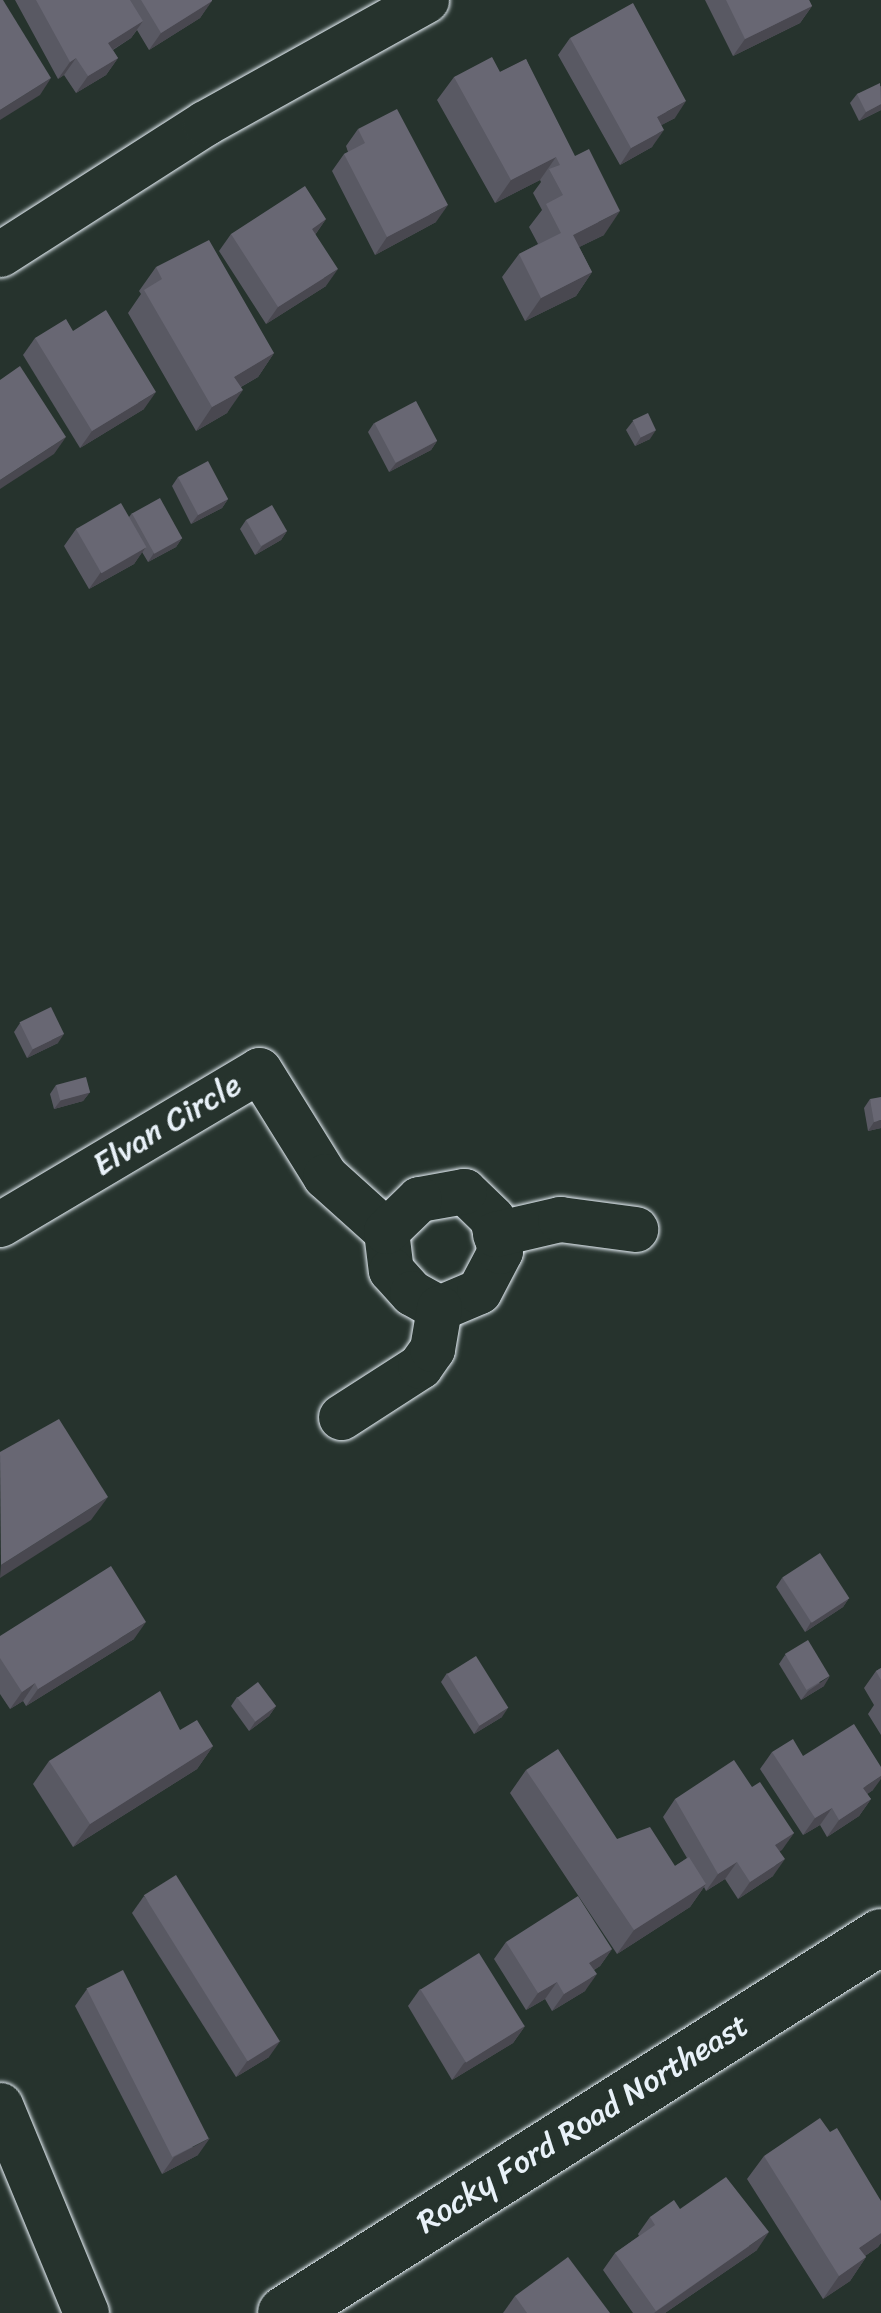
<!DOCTYPE html>
<style>
body{margin:0}
#map{position:relative;width:881px;height:2313px;overflow:hidden;background:#26332d;font-family:Sriracha,sans-serif}
div>[style]{position:absolute}
[style*='--x']{left:calc(var(--x)*1px);top:calc(var(--y)*1px);width:calc(var(--w)*1px);rotate:calc(var(--a)*1deg)}
.roads{filter:drop-shadow(0 0 2px #e8f1f8) drop-shadow(0 0 2px #e8f1f8)}
.minor>*{height:45px;margin:-22.5px;padding:0 22.5px;transform-origin:22.5px;border-radius:22.5px;background:#26332d}
.tertiary>*{height:55px;margin:-27.5px;padding:0 27.5px;transform-origin:27.5px;border-radius:27.5px;background:#26332d}
.wall>*{inset:0;background:#595963}
.shaded-wall>*{inset:0;background:#494850}
.building>*{inset:0;background:#686773;transform-origin:0 0}
span{translate:-50% -50%;white-space:nowrap;text-align:center;line-height:1.15;-webkit-text-stroke:9px #26332d;paint-order:stroke}
.street-label{font-size:32px;color:#e8f1f8}
</style>
<div id="map">
<div class="roads">
<div class="minor">
<div style="--x:0;--y:254;--w:243;--a:-32.6"></div>
<div style="--x:205;--y:123;--w:253;--a:-29.1"></div>
<div style="--x:0;--y:1224;--w:301;--a:-30.7"></div>
<div style="--x:259;--y:1070;--w:125;--a:58.1"></div>
<div style="--x:325;--y:1176;--w:82;--a:42"></div>
<div style="--x:386;--y:1231;--w:39;--a:83"></div>
<div style="--x:391;--y:1270;--w:31;--a:48"></div>
<div style="--x:412;--y:1293;--w:31;--a:29"></div>
<div style="--x:439;--y:1308;--w:43;--a:-23"></div>
<div style="--x:479;--y:1291;--w:45;--a:-62.3"></div>
<div style="--x:500;--y:1251;--w:34;--a:-104"></div>
<div style="--x:492;--y:1218;--w:39;--a:-136"></div>
<div style="--x:464;--y:1191;--w:46;--a:169.9"></div>
<div style="--x:419;--y:1199;--w:46;--a:135.9"></div>
<div style="--x:495;--y:1234;--w:67;--a:-13"></div>
<div style="--x:560;--y:1219;--w:76;--a:7.6"></div>
<div style="--x:341;--y:1417;--w:94;--a:-32.8"></div>
<div style="--x:420;--y:1366;--w:21;--a:-55"></div>
<div style="--x:432;--y:1349;--w:42;--a:-80.3"></div>
<div style="--x:0;--y:2105;--w:225;--a:67.5"></div>
</div>
<div class="tertiary">
<div style="--x:285;--y:2313;--w:705;--a:-32.32"></div>
</div>
</div>
<div class="wall">
<div style="clip-path:polygon(15px 0,212px 0,200px 18px,149px 50px,137px 30px,131px 38px,113px 50px,118px 58px,106px 75px,76px 93px,64px 75px,58px 79px)"></div>
<div style="clip-path:polygon(705px 0,809px 0,812px 6px,800px 23px,733px 56px)"></div>
<div style="clip-path:polygon(570px 38px,675px 118px,661px 125px,652px 147px,620px 165px,558px 55px)"></div>
<div style="clip-path:polygon(526px 59px,604px 235px,579px 247px,592px 272px,576px 296px,525px 321px,502px 277px,519px 254px,538px 244px,529px 227px,542px 210px,533px 193px,541px 182px,540px 180px,495px 203px,437px 100px,454px 77px,500px 72px)"></div>
<div style="clip-path:polygon(881px 86px,881px 110px,859px 121px,850px 103px,857px 94px)"></div>
<div style="clip-path:polygon(358px 129px,436px 222px,375px 255px,332px 171px,344px 154px,348px 152px,346px 146px)"></div>
<div style="clip-path:polygon(326px 219px,315px 235px,326px 286px,266px 324px,219px 251px,231px 234px)"></div>
<div style="clip-path:polygon(156px 267px,274px 353px,258px 377px,241px 387px,227px 413px,196px 431px,128px 313px,141px 294px,139px 291px)"></div>
<div style="clip-path:polygon(73px 331px,144px 409px,80px 448px,23px 355px,35px 338px)"></div>
<div style="clip-path:polygon(633px 421px,650px 439px,635px 446px,626px 430px)"></div>
<div style="clip-path:polygon(374px 423px,437px 441px,431px 450px,389px 472px,368px 432px)"></div>
<div style="clip-path:polygon(178px 477px,228px 499px,222px 508px,191px 524px,172px 486px)"></div>
<div style="clip-path:polygon(132px 513px,182px 538px,176px 547px,148px 562px,142px 552px,134px 564px,89px 589px,64px 546px,76px 529px,129px 517px)"></div>
<div style="clip-path:polygon(246px 520px,287px 531px,281px 540px,255px 555px,240px 529px)"></div>
<div style="clip-path:polygon(20px 1023px,58px 1043px,27px 1058px,14px 1032px)"></div>
<div style="clip-path:polygon(56px 1085px,90px 1092px,83px 1101px,54px 1109px,50px 1094px)"></div>
<div style="clip-path:polygon(870px 1099px,881px 1128px,868px 1131px,864px 1108px)"></div>
<div style="clip-path:polygon(782px 1578px,849px 1598px,843px 1607px,805px 1632px,776px 1587px)"></div>
<div style="clip-path:polygon(0 1636px,134px 1639px,26px 1706px,23px 1701px,10px 1709px,0 1694px)"></div>
<div style="clip-path:polygon(785px 1655px,824px 1686px,801px 1700px,779px 1664px)"></div>
<div style="clip-path:polygon(881px 1668px,881px 1735px,868px 1714px,874px 1705px,864px 1688px,876px 1671px)"></div>
<div style="clip-path:polygon(447px 1673px,502px 1717px,474px 1734px,441px 1682px)"></div>
<div style="clip-path:polygon(237px 1697px,276px 1706px,269px 1716px,249px 1731px,231px 1706px)"></div>
<div style="clip-path:polygon(180px 1730px,213px 1746px,197px 1769px,73px 1847px,33px 1784px,49px 1761px)"></div>
<div style="clip-path:polygon(772px 1752px,803px 1756px,873px 1790px,867px 1794px,871px 1799px,859px 1816px,827px 1837px,820px 1825px,803px 1835px,760px 1769px)"></div>
<div style="clip-path:polygon(526px 1770px,617px 1839px,675px 1866px,687px 1858px,663px 1817px,675px 1799px,752px 1787px,794px 1833px,779px 1852px,773px 1876px,738px 1899px,725px 1879px,706px 1891px,704px 1887px,690px 1907px,617px 1954px,510px 1793px)"></div>
<div style="clip-path:polygon(144px 1896px,269px 2057px,236px 2077px,132px 1913px)"></div>
<div style="clip-path:polygon(506px 1942px,612px 1949px,600px 1966px,594px 1970px,585px 1991px,552px 2011px,545px 1999px,526px 2010px,494px 1959px)"></div>
<div style="clip-path:polygon(87px 1989px,198px 2155px,162px 2174px,75px 2006px)"></div>
<div style="clip-path:polygon(420px 1989px,525px 2026px,513px 2043px,452px 2080px,408px 2006px)"></div>
<div style="clip-path:polygon(764px 2156px,881px 2233px,881px 2243px,878px 2247px,865px 2256px,866px 2257px,850px 2281px,823px 2299px,747px 2179px)"></div>
<div style="clip-path:polygon(680px 2209px,757px 2250px,665px 2313px,633px 2313px,603px 2270px,615px 2253px,639px 2236px,638px 2234px,650px 2217px)"></div>
<div style="clip-path:polygon(515px 2296px,610px 2313px,503px 2313px)"></div>
</div>
<div class="shaded-wall">
<div style="clip-path:polygon(212px 1px,200px 18px,149px 50px,161px 33px)"></div>
<div style="clip-path:polygon(812px 6px,800px 23px,733px 56px,745px 39px)"></div>
<div style="clip-path:polygon(143px 21px,131px 38px,96px 60px,108px 43px)"></div>
<div style="clip-path:polygon(76px 58px,64px 75px,58px 79px,70px 62px)"></div>
<div style="clip-path:polygon(118px 58px,106px 75px,76px 93px,88px 76px)"></div>
<div style="clip-path:polygon(51px 78px,40px 95px,0 120px,0 110px)"></div>
<div style="clip-path:polygon(686px 101px,675px 118px,645px 134px,657px 117px)"></div>
<div style="clip-path:polygon(881px 104px,881px 110px,859px 121px,866px 112px)"></div>
<div style="clip-path:polygon(664px 130px,652px 147px,620px 165px,631px 148px)"></div>
<div style="clip-path:polygon(556px 157px,540px 180px,495px 203px,511px 180px)"></div>
<div style="clip-path:polygon(448px 205px,436px 222px,375px 255px,387px 237px)"></div>
<div style="clip-path:polygon(620px 211px,604px 235px,557px 258px,573px 235px)"></div>
<div style="clip-path:polygon(326px 219px,314px 236px,312px 229px)"></div>
<div style="clip-path:polygon(338px 269px,326px 286px,266px 324px,278px 307px)"></div>
<div style="clip-path:polygon(592px 272px,576px 296px,525px 321px,541px 298px)"></div>
<div style="clip-path:polygon(274px 353px,258px 377px,218px 400px,234px 377px)"></div>
<div style="clip-path:polygon(243px 390px,227px 413px,196px 431px,212px 407px)"></div>
<div style="clip-path:polygon(156px 392px,144px 409px,80px 448px,92px 431px)"></div>
<div style="clip-path:polygon(656px 430px,650px 439px,635px 446px,641px 437px)"></div>
<div style="clip-path:polygon(66px 437px,54px 454px,0 489px,0 480px)"></div>
<div style="clip-path:polygon(437px 441px,431px 450px,389px 472px,396px 463px)"></div>
<div style="clip-path:polygon(228px 499px,222px 508px,191px 524px,198px 515px)"></div>
<div style="clip-path:polygon(287px 531px,281px 540px,255px 555px,262px 546px)"></div>
<div style="clip-path:polygon(182px 538px,176px 547px,148px 562px,154px 553px)"></div>
<div style="clip-path:polygon(146px 547px,134px 564px,89px 589px,101px 572px)"></div>
<div style="clip-path:polygon(64px 1034px,58px 1043px,27px 1058px,33px 1049px)"></div>
<div style="clip-path:polygon(90px 1092px,83px 1101px,54px 1109px,61px 1100px)"></div>
<div style="clip-path:polygon(881px 1120px,881px 1128px,868px 1131px,874px 1122px)"></div>
<div style="clip-path:polygon(108px 1497px,91px 1520px,0 1578px,1px 1565px)"></div>
<div style="clip-path:polygon(849px 1598px,843px 1607px,805px 1632px,811px 1622px)"></div>
<div style="clip-path:polygon(146px 1622px,134px 1639px,26px 1706px,38px 1689px)"></div>
<div style="clip-path:polygon(830px 1676px,824px 1686px,801px 1700px,808px 1691px)"></div>
<div style="clip-path:polygon(35px 1683px,23px 1701px,10px 1709px,22px 1692px)"></div>
<div style="clip-path:polygon(276px 1706px,269px 1716px,249px 1731px,255px 1722px)"></div>
<div style="clip-path:polygon(508px 1708px,502px 1717px,474px 1734px,480px 1725px)"></div>
<div style="clip-path:polygon(213px 1746px,197px 1769px,73px 1847px,90px 1824px)"></div>
<div style="clip-path:polygon(881px 1776px,881px 1779px,873px 1790px,851px 1805px,863px 1788px)"></div>
<div style="clip-path:polygon(871px 1799px,859px 1816px,827px 1837px,839px 1820px)"></div>
<div style="clip-path:polygon(832px 1808px,820px 1825px,803px 1835px,815px 1818px)"></div>
<div style="clip-path:polygon(794px 1833px,782px 1850px,763px 1862px,775px 1845px)"></div>
<div style="clip-path:polygon(785px 1859px,773px 1876px,738px 1899px,750px 1882px)"></div>
<div style="clip-path:polygon(737px 1862px,725px 1879px,706px 1891px,718px 1874px)"></div>
<div style="clip-path:polygon(706px 1884px,690px 1907px,617px 1954px,634px 1930px)"></div>
<div style="clip-path:polygon(612px 1949px,600px 1966px,577px 1980px,589px 1963px)"></div>
<div style="clip-path:polygon(597px 1974px,585px 1991px,552px 2011px,564px 1994px)"></div>
<div style="clip-path:polygon(557px 1982px,545px 1999px,526px 2010px,538px 1993px)"></div>
<div style="clip-path:polygon(525px 2026px,513px 2043px,452px 2080px,464px 2063px)"></div>
<div style="clip-path:polygon(281px 2040px,269px 2057px,236px 2077px,248px 2060px)"></div>
<div style="clip-path:polygon(210px 2138px,198px 2155px,162px 2174px,174px 2157px)"></div>
<div style="clip-path:polygon(769px 2232px,757px 2250px,665px 2313px,654px 2313px)"></div>
<div style="clip-path:polygon(881px 2233px,881px 2243px,878px 2247px,843px 2271px,859px 2248px)"></div>
<div style="clip-path:polygon(866px 2257px,850px 2281px,823px 2299px,839px 2276px)"></div>
</div>
<div class="building">
<div style="clip-path:polygon(0 0,3px 0,51px 78px,0 110px)"></div>
<div style="clip-path:polygon(36px 0,130px 0,143px 21px,108px 43px,118px 58px,88px 76px,76px 58px,70px 62px)"></div>
<div style="clip-path:polygon(141px 0,212px 0,212px 1px,161px 33px)"></div>
<div style="clip-path:polygon(726px 0,809px 0,812px 6px,745px 39px)"></div>
<div style="clip-path:polygon(633px 3px,686px 101px,657px 117px,664px 130px,631px 148px,570px 38px)"></div>
<div style="clip-path:polygon(492px 57px,500px 72px,526px 59px,575px 156px,589px 149px,620px 211px,573px 235px,592px 272px,541px 298px,519px 254px,561px 233px,546px 204px,563px 195px,549px 169px,560px 165px,556px 157px,511px 180px,454px 77px)"></div>
<div style="clip-path:polygon(880px 83px,881px 104px,866px 112px,857px 94px)"></div>
<div style="clip-path:polygon(397px 109px,448px 205px,387px 237px,344px 154px,365px 143px,358px 129px)"></div>
<div style="clip-path:polygon(305px 186px,326px 219px,312px 229px,338px 269px,278px 307px,231px 234px)"></div>
<div style="clip-path:polygon(209px 240px,274px 353px,234px 377px,243px 390px,212px 407px,144px 290px,162px 279px,156px 267px)"></div>
<div style="clip-path:polygon(106px 310px,156px 392px,92px 431px,35px 338px,66px 319px,73px 331px)"></div>
<div style="clip-path:polygon(20px 366px,66px 437px,0 480px,0 380px)"></div>
<div style="left:416px;top:401px;width:45px;height:47px;rotate:62deg"></div>
<div style="left:648px;top:413px;width:19px;height:17px;rotate:65deg"></div>
<div style="left:208px;top:461px;width:43px;height:34px;rotate:62deg"></div>
<div style="left:160px;top:498px;width:46px;height:32px;rotate:61deg"></div>
<div style="left:121px;top:503px;width:51px;height:52px;rotate:60deg"></div>
<div style="left:272px;top:505px;width:30px;height:30px;rotate:60deg"></div>
<div style="left:51px;top:1007px;width:30px;height:35px;rotate:64deg"></div>
<div style="left:86px;top:1077px;width:16px;height:31px;rotate:75deg"></div>
<div style="clip-path:polygon(881px 1097px,881px 1120px,874px 1122px,870px 1099px)"></div>
<div style="clip-path:polygon(59px 1419px,108px 1497px,1px 1565px,0 1452px)"></div>
<div style="left:820px;top:1553px;width:54px;height:45px;rotate:57deg"></div>
<div style="clip-path:polygon(111px 1566px,146px 1622px,38px 1689px,35px 1683px,22px 1692px,0 1658px,0 1636px)"></div>
<div style="left:808px;top:1640px;width:42px;height:27px;rotate:59deg"></div>
<div style="left:476px;top:1656px;width:61px;height:34px;rotate:58deg"></div>
<div style="clip-path:polygon(881px 1668px,881px 1680px,876px 1671px)"></div>
<div style="left:258px;top:1682px;width:30px;height:26px;rotate:53deg"></div>
<div style="clip-path:polygon(160px 1691px,180px 1730px,197px 1720px,213px 1746px,90px 1824px,49px 1761px)"></div>
<div style="clip-path:polygon(854px 1724px,881px 1767px,881px 1776px,863px 1788px,871px 1799px,839px 1820px,832px 1808px,815px 1818px,772px 1752px,793px 1739px,803px 1756px)"></div>
<div style="clip-path:polygon(558px 1749px,617px 1839px,650px 1827px,675px 1866px,689px 1857px,706px 1884px,634px 1930px,526px 1770px)"></div>
<div style="clip-path:polygon(734px 1760px,752px 1787px,760px 1782px,794px 1833px,775px 1845px,785px 1859px,750px 1882px,737px 1862px,718px 1874px,675px 1799px)"></div>
<div style="left:176px;top:1875px;width:196px;height:38px;rotate:58deg"></div>
<div style="clip-path:polygon(578px 1896px,612px 1949px,589px 1963px,597px 1974px,564px 1994px,557px 1982px,538px 1993px,506px 1942px)"></div>
<div style="left:479px;top:1953px;width:86px;height:69px;rotate:58deg"></div>
<div style="left:123px;top:1970px;width:189px;height:41px;rotate:63deg"></div>
<div style="clip-path:polygon(820px 2118px,830px 2132px,837px 2128px,881px 2201px,881px 2233px,859px 2248px,866px 2257px,839px 2276px,764px 2156px)"></div>
<div style="clip-path:polygon(726px 2177px,769px 2232px,656px 2311px,615px 2253px,655px 2225px,650px 2217px,674px 2200px,680px 2209px)"></div>
<div style="clip-path:polygon(568px 2257px,610px 2313px,527px 2313px,515px 2296px)"></div>
</div>
<div class="street-label">
<span style="left:167px;top:1125px;rotate:-31deg">Elvan Circle</span>
<span style="left:583px;top:2124px;rotate:-32deg">Rocky Ford Road Northeast</span>
</div>
</div>
